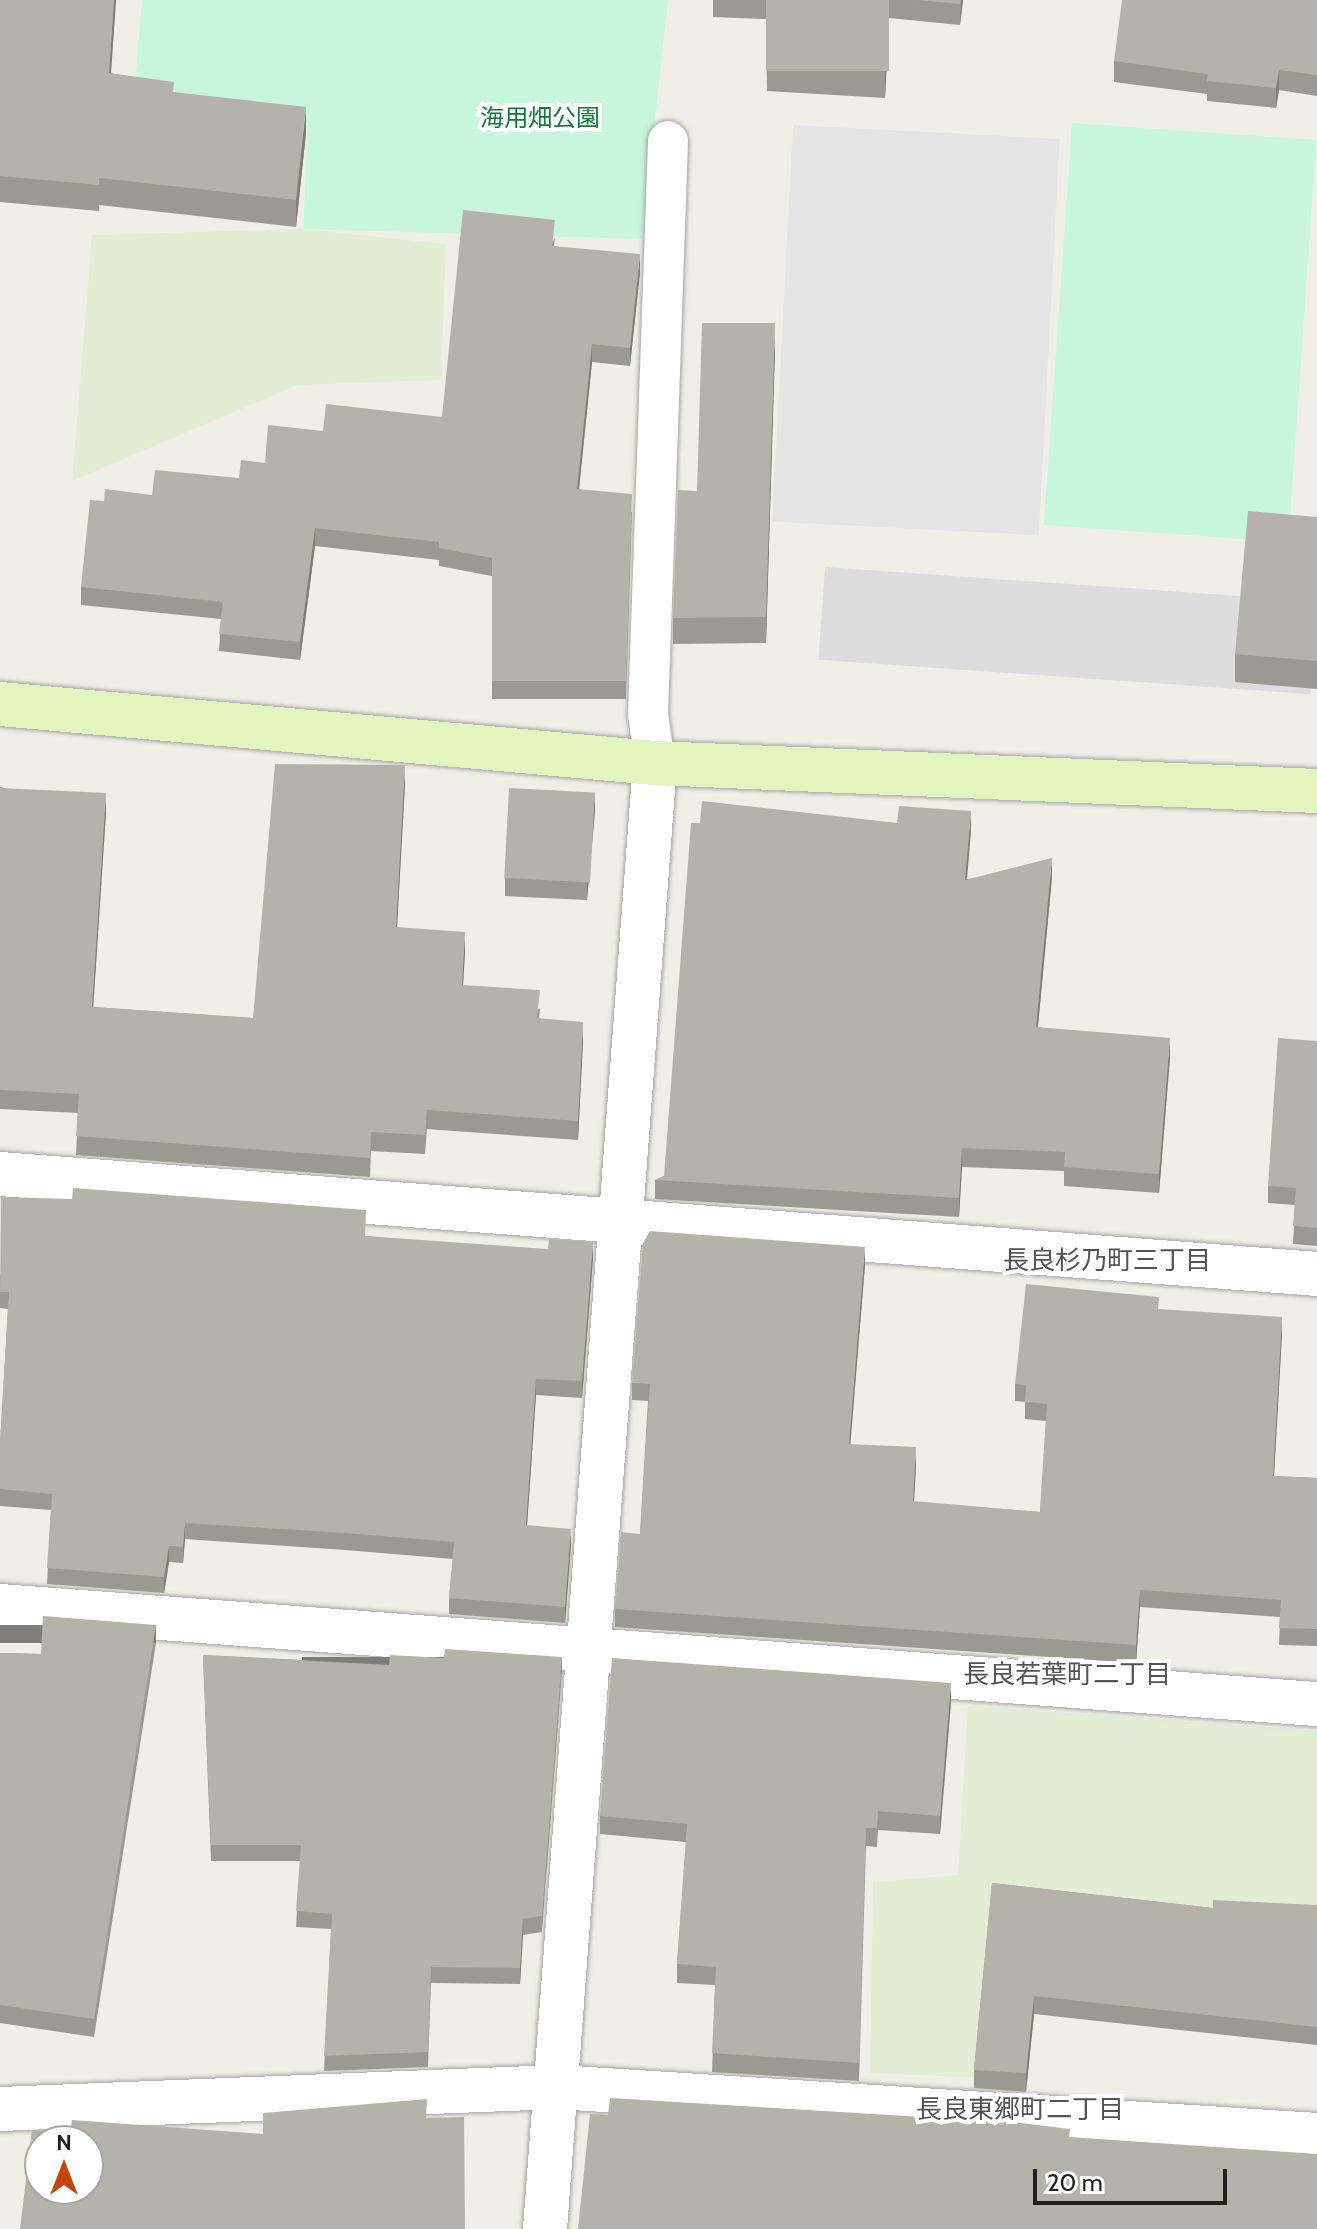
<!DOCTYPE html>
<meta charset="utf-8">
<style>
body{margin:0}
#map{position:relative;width:1317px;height:2229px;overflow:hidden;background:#f0efe7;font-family:Cabin,"Noto Sans JP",sans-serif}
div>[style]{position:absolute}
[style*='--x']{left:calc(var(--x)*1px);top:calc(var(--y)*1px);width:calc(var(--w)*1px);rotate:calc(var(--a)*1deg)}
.residential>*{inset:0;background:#dedddd;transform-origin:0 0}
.farmland>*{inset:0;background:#e3edd4}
.park>*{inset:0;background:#c8f6da;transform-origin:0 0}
.parking>*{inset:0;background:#e4e4e4;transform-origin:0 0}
.roads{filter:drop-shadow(0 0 2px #a4a4a4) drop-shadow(0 0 2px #a4a4a4)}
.lane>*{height:40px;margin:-20px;padding:0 20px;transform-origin:20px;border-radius:20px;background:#fff}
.street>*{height:44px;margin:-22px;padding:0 22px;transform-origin:22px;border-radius:22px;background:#fff}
.secondary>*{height:44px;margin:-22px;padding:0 22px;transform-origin:22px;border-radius:22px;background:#e2f5bf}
.wall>*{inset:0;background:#9c9992}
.shaded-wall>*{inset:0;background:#7f7d77;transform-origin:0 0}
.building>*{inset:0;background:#b5b2aa;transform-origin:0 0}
span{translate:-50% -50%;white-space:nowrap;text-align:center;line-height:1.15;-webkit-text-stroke:8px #fff;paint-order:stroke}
.park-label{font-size:24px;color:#13783b}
.neighbourhood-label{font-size:26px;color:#535353}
.north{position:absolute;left:24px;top:2125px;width:80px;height:80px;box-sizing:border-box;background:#fff;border:2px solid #a6a6a6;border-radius:50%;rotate:0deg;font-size:22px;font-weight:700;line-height:32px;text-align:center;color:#202020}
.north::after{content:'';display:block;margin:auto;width:28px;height:36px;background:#c2450e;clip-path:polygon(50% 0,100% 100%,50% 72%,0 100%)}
.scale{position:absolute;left:1033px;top:2169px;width:194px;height:36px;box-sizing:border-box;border:4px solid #202020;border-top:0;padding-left:10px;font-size:24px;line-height:28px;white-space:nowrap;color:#202020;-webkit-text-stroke:6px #fff;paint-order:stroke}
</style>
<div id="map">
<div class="residential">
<div style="left:825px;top:567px;width:493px;height:93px;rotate:4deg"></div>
</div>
<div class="farmland">
<div style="clip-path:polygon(303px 229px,446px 244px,441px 380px,298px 385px,72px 481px,92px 235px)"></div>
<div style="clip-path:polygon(968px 1706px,1317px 1731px,1317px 1916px,1006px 1892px,987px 2078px,870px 2073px,873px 1882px,958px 1875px)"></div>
</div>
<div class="park">
<div style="clip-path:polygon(142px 0,668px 0,642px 239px,303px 229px,308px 123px,134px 97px)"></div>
<div style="left:1072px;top:123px;width:245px;height:403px;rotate:4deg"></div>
</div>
<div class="parking">
<div style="left:793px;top:125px;width:267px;height:397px;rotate:3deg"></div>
</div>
<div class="roads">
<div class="lane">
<div style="--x:655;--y:763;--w:49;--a:-98.1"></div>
<div style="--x:648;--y:714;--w:573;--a:-88"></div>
</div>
<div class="street">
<div style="--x:0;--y:1174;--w:1321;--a:4.34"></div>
<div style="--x:0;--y:1606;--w:1321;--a:4.26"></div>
<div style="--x:0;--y:2109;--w:557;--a:-2.26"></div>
<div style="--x:557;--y:2087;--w:762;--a:3.61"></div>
<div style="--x:545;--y:2229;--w:1470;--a:-85.71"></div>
</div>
<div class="secondary">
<div style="--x:0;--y:704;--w:658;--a:5.15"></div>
<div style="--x:655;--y:763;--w:663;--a:2.42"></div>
</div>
</div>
<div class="wall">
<div style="clip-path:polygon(0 0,116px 0,111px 73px,306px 133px,296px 227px,99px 205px,99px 211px,0 202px)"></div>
<div style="clip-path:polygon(713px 0,963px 0,960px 25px,889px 18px,885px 98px,767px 91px,766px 19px,713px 17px)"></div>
<div style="clip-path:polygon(1317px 0,1317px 96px,1279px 90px,1276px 108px,1207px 101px,1207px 94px,1114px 82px,1114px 61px)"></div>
<div style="clip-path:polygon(555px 238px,554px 246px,640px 272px,630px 366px,592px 362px,579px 490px,632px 512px,626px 699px,492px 699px,492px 576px,439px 566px,439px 560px,315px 546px,300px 660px,219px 651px,221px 619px,81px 605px,81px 587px,104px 501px,152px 495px,239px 478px,323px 431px,442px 417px)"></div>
<div style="clip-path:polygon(775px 349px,766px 643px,673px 644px,673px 618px,697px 491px)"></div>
<div style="clip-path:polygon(1317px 517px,1317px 689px,1235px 682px,1235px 654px)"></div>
<div style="clip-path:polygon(405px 784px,397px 927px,465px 951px,463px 985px,540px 1009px,539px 1018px,583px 1041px,578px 1140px,427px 1129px,425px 1154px,371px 1151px,370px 1177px,76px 1155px,78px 1113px,0 1109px,0 787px,106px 812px,93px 1007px,253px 1018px)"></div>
<div style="clip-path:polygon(595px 811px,587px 900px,505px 896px,505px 878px)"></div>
<div style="clip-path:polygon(971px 830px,967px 879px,1052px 877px,1038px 1027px,1170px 1057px,1159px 1193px,1064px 1186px,1064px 1171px,962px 1167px,959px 1217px,655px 1199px,655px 1180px,664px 1176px)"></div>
<div style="clip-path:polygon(1317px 1041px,1317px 1246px,1293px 1244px,1295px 1205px,1268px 1203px,1268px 1186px)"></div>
<div style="clip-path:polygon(366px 1236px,593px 1258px,582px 1398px,536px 1395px,527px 1525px,571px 1545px,565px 1623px,449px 1614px,449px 1598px,453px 1559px,345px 1550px,185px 1539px,183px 1563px,169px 1562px,164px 1593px,47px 1584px,51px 1510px,0 1506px,0 1443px,8px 1309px,0 1308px,0 1274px)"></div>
<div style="clip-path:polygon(865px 1265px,850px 1444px,916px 1465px,914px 1502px,1040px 1512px,1046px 1421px,1025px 1419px,1025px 1402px,1015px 1401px,1015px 1384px,1159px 1309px,1282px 1334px,1274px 1476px,1317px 1478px,1317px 1646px,1279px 1645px,1280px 1617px,1140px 1607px,1136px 1663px,615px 1627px,615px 1609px,640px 1534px,648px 1401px,632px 1400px,632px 1383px)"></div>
<div style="clip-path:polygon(156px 1643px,94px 2037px,0 2023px,0 1653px,41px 1654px)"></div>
<div style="clip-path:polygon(203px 1655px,562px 1673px,542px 1932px,523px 1935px,520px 1984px,431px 1983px,428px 2067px,324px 2071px,331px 1929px,296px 1927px,300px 1861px,211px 1861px)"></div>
<div style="clip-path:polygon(951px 1702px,940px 1834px,878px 1830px,877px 1847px,866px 1846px,859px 2081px,712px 2072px,715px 1985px,677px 1983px,677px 1964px,686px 1842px,600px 1834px,600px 1816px)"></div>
<div style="clip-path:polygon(992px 1883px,1213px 1908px,1317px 1905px,1317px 2045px,1034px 2014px,1026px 2092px,974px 2088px,974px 2070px)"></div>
</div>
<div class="shaded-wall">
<div style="clip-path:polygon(114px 0,116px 0,109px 99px,109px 73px)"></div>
<div style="clip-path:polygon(889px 0,889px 18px,885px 98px,885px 77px)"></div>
<div style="clip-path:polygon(961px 0,963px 0,960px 25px)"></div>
<div style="clip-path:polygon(1279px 70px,1279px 90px,1276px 108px,1276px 88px)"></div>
<div style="clip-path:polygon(306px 107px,306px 133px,296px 227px,296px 200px)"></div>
<div style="clip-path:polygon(640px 254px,640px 272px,630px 366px,630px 348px)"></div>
<div style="clip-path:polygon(775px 323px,775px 349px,766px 643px,766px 617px)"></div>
<div style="clip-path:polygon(592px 344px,592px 362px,577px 507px,577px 489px)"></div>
<div style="clip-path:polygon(315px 528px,315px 546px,300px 660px,300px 642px)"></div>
<div style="clip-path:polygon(405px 765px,405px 784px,396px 945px,396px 927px)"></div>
<div style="clip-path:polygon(595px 792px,595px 811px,587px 900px,587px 882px)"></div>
<div style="clip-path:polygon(106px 793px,106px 812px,92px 1026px,92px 1007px)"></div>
<div style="clip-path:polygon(971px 811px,971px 830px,965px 899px,965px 880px)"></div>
<div style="clip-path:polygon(1052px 858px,1052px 877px,1036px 1046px,1036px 1027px)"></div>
<div style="clip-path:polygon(465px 932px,465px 951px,462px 1004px,462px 985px)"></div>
<div style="clip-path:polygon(583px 1022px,583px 1041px,578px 1140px,578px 1121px)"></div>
<div style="clip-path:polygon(1170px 1038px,1170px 1057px,1159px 1193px,1159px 1174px)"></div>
<div style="clip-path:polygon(962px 1148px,962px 1167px,959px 1217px,959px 1198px)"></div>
<div style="clip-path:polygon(593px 1242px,593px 1258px,582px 1398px,582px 1381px)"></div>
<div style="clip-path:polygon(865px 1247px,865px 1265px,849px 1461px,849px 1444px)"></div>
<div style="clip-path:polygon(1282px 1317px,1282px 1334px,1273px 1493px,1273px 1476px)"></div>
<div style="clip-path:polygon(536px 1379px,536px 1395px,526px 1541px,526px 1525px)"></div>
<div style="clip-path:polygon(916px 1447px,916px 1465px,913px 1519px,913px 1501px)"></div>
<div style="clip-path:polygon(185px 1523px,185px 1539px,183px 1563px,183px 1547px)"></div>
<div style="clip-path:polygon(571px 1529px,571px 1545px,565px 1623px,565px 1607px)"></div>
<div style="clip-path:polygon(169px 1546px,169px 1562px,164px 1593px,164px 1577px)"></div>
<div style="clip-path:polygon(1140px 1590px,1140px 1607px,1136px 1663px,1136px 1645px)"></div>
<div style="left:156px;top:1625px;width:18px;height:399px;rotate:90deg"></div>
<div style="left:562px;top:1657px;width:16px;height:260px;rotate:90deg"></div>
<div style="clip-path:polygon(951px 1683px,951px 1702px,940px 1834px,940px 1816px)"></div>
<div style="clip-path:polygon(523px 1919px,523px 1935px,520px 1984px,520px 1968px)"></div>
<div style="clip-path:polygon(1034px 1996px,1034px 2014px,1026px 2092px,1026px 2073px)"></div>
</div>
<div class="building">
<div style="clip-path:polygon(0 0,114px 0,109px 73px,174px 82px,173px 92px,306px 107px,296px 200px,99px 178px,99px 185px,0 176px)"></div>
<div style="left:766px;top:0;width:123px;height:71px"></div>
<div style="clip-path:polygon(917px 0,961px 0,960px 4px)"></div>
<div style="clip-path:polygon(1122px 0,1317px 0,1317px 75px,1279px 70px,1276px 88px,1207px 81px,1208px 74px,1114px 61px)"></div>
<div style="clip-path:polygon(463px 210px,555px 220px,552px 246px,640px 254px,630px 348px,592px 344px,577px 489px,632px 494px,626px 681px,492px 681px,492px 558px,439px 548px,439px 542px,315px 528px,300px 642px,219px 634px,223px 602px,81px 587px,90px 500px,104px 501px,105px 489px,152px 495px,155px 470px,239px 478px,241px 460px,265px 463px,268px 425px,323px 431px,326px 404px,442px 417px)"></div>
<div style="clip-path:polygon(702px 323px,775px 323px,766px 617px,673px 618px,678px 490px,697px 491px)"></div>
<div style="clip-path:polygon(1248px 511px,1317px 517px,1317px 661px,1235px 654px)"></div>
<div style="clip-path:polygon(275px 764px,405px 765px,396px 927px,465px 932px,462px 985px,540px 990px,537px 1018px,583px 1022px,578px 1121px,427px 1110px,425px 1135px,371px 1132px,370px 1158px,76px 1136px,79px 1094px,0 1090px,0 788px,106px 793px,92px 1007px,253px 1018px)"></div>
<div style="left:509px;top:788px;width:86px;height:90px;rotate:3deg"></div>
<div style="clip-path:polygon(702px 801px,897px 823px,899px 806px,971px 811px,965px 880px,1052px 858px,1036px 1027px,1170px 1038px,1159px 1174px,1064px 1167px,1065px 1152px,962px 1148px,959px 1198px,655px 1180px,664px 1176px,691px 823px,700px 823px)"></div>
<div style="clip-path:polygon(1278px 1038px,1317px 1041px,1317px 1228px,1293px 1226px,1296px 1188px,1268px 1186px)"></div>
<div style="clip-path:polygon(73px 1188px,366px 1210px,365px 1236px,548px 1249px,549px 1239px,593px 1242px,582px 1381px,536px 1379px,526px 1525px,571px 1529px,565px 1607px,449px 1598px,454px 1542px,345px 1533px,185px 1523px,183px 1547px,169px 1546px,164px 1577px,47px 1568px,52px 1494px,0 1489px,0 1443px,9px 1292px,0 1292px,1px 1197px,72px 1199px)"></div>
<div style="clip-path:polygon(650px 1231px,865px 1247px,849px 1444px,916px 1447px,913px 1501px,1040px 1512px,1047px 1404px,1025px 1402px,1026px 1385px,1015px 1384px,1026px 1284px,1159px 1297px,1158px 1309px,1282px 1317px,1273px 1476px,1317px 1478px,1317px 1629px,1279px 1628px,1281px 1600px,1140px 1590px,1136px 1645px,615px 1609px,621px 1532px,640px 1534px,650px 1384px,632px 1383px,643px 1243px)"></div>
<div style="clip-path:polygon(43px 1616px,156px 1625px,94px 2019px,0 2005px,0 1653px,41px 1654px)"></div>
<div style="clip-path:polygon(445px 1649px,562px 1657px,542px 1916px,523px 1919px,520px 1968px,431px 1967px,428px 2052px,324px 2056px,332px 1914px,296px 1911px,301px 1845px,211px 1845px,203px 1655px,389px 1665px,390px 1655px,444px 1658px)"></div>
<div style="clip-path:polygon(612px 1658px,951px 1683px,940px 1816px,878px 1811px,877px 1828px,866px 1828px,859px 2063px,712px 2053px,716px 1967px,677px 1964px,687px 1824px,600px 1816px)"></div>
<div style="clip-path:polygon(992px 1883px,1213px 1908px,1213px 1900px,1317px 1905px,1317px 2027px,1034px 1996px,1026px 2073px,974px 2070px)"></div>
<div style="clip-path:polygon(610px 2098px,1021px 2123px,1070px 2129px,1069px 2137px,1317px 2154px,1317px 2229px,578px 2229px,590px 2114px,608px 2115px)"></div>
<div style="clip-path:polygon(evenodd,427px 2099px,426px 2118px,464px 2117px,465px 2229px,20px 2229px,32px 2130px,70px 2135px,72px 2120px,263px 2134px,263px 2113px,427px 2099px,40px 2141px,88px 2141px,88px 2189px,40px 2189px,40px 2141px)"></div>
</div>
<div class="park-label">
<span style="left:540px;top:118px">海用畑公園</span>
</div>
<div class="neighbourhood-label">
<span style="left:1107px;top:1261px">長良杉乃町三丁目</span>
<span style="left:1067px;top:1675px">長良若葉町二丁目</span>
<span style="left:1020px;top:2110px">長良東郷町二丁目</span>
</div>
<div class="north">N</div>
<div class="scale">20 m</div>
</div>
